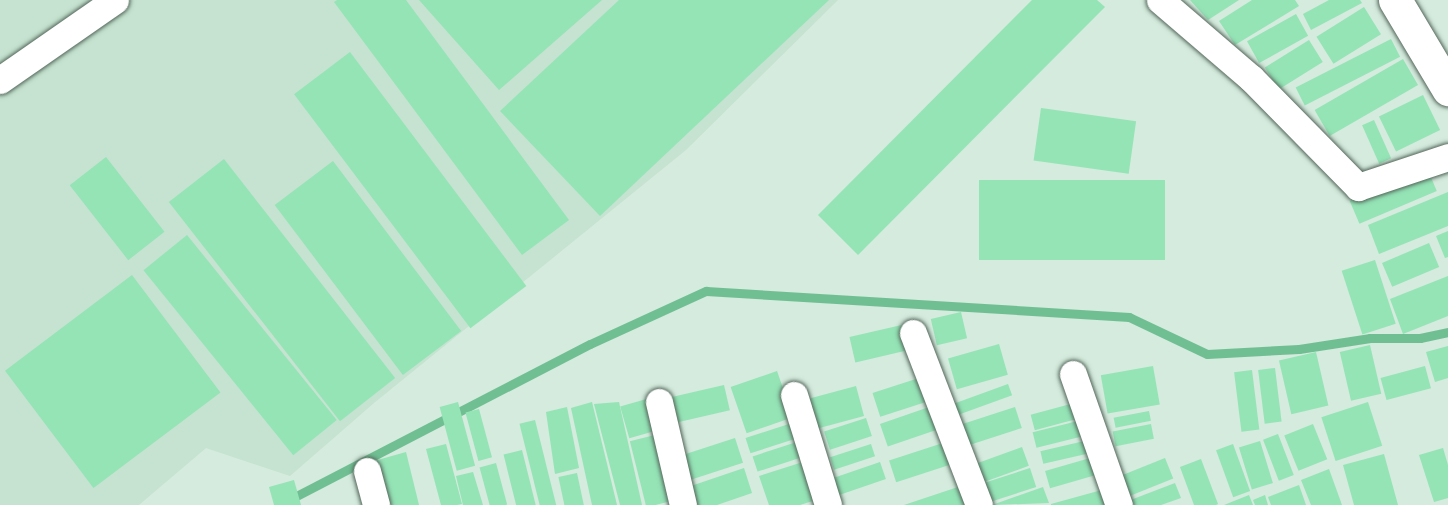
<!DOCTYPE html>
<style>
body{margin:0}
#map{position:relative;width:1448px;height:505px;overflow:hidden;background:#d4ebdd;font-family:Poppins,sans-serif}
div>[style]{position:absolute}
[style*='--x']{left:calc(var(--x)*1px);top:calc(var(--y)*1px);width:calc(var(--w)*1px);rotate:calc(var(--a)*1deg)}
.built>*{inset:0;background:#c5e3d0}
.stream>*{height:9px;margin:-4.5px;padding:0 4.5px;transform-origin:4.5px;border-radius:4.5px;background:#70bf93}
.building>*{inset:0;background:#94e4b6;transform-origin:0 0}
.roads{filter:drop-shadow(0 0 2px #53665a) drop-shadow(0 0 2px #53665a)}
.street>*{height:27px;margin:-13.5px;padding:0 13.5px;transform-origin:13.5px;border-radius:13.5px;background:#fff}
.primary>*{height:33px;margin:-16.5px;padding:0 16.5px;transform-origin:16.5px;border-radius:16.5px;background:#fff}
span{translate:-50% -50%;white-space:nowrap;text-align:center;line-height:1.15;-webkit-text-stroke:4.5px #e2f8ea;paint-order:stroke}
</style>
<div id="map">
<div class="built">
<div style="clip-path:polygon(0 0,838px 0,686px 150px,374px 403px,290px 476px,206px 448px,139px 505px,0 505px)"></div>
</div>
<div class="stream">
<div style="--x:279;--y:505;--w:350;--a:-27.4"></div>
<div style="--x:590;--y:344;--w:128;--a:-24.6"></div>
<div style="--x:706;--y:291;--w:424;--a:3.5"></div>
<div style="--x:1129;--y:317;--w:86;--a:25.4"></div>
<div style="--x:1207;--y:354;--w:92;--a:-3.1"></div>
<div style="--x:1299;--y:349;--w:72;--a:-8.8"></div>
<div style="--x:1370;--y:338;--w:50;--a:0"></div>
<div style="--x:1420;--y:338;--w:29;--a:-12"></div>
</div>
<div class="building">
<div style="clip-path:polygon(337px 0,406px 0,569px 220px,522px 255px,334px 2px)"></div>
<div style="clip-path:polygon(419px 0,602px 0,499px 90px)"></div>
<div style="clip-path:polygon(619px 0,829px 0,600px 216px,500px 111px)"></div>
<div style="clip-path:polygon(1032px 0,1097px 0,1105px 7px,858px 255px,818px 215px)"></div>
<div style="clip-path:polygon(1190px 0,1239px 0,1208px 20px)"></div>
<div style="clip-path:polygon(1252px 0,1295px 0,1299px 6px,1235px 45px,1219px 21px)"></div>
<div style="clip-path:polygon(1329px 0,1360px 0,1362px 3px,1311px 30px,1303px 14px)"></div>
<div style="left:1364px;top:7px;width:32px;height:56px;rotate:58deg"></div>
<div style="left:1296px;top:14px;width:25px;height:56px;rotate:61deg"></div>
<div style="left:1391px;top:39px;width:20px;height:107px;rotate:63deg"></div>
<div style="left:1309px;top:40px;width:26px;height:52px;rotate:58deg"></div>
<div style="left:350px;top:52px;width:293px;height:70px;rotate:53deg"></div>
<div style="left:1403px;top:59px;width:30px;height:102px;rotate:60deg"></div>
<div style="left:1423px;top:95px;width:39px;height:49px;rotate:64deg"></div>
<div style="left:1041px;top:108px;width:96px;height:53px;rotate:8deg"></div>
<div style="left:1374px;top:120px;width:42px;height:13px;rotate:66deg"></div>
<div style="left:106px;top:157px;width:95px;height:46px;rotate:52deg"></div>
<div style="left:224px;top:159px;width:278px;height:70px;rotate:52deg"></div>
<div style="left:333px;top:161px;width:213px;height:73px;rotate:53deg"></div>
<div style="left:1427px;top:168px;width:25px;height:84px;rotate:67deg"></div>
<div style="left:979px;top:180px;width:186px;height:80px"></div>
<div style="clip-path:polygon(1448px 192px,1448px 226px,1379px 254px,1368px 225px)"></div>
<div style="clip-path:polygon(1448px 231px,1448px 257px,1445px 258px,1436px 236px)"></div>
<div style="left:187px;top:235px;width:238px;height:56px;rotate:51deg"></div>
<div style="left:1429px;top:243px;width:26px;height:51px;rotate:67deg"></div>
<div style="left:1375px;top:260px;width:67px;height:35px;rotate:72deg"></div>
<div style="left:132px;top:275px;width:147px;height:159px;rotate:53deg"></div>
<div style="clip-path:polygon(1448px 276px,1448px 316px,1403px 334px,1390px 299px)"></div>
<div style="left:961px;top:312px;width:27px;height:31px;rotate:77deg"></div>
<div style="left:906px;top:324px;width:26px;height:58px;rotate:77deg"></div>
<div style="left:999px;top:344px;width:32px;height:53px;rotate:74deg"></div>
<div style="left:1370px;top:345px;width:50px;height:31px;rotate:77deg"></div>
<div style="clip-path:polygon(1448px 346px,1448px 378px,1435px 382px,1426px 352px)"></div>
<div style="left:1316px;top:352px;width:55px;height:38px;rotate:77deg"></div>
<div style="left:1153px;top:366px;width:39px;height:53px;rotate:80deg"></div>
<div style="left:1425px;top:366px;width:23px;height:46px;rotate:75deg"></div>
<div style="left:1275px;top:368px;width:54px;height:17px;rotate:83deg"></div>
<div style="left:1252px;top:370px;width:60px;height:18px;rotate:83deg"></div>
<div style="left:777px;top:371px;width:49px;height:49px;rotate:71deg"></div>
<div style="left:922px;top:377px;width:25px;height:52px;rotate:72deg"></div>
<div style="left:1008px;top:384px;width:12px;height:60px;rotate:70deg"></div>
<div style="left:724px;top:385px;width:26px;height:59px;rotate:77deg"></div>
<div style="left:856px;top:386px;width:31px;height:49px;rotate:75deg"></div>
<div style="left:650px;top:398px;width:33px;height:31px;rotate:74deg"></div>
<div style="left:458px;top:402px;width:66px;height:19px;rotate:75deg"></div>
<div style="clip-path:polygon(592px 402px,617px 505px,592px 505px,571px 408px)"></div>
<div style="clip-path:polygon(619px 402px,642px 505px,620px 505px,594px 404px)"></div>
<div style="left:1078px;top:402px;width:16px;height:49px;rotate:75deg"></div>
<div style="left:1368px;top:402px;width:46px;height:49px;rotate:72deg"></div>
<div style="left:932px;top:406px;width:24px;height:55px;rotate:71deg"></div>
<div style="clip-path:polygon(567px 407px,579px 468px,555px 474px,546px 412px)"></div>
<div style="left:1015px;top:407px;width:22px;height:64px;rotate:72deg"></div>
<div style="left:479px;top:409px;width:50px;height:14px;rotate:75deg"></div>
<div style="left:1149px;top:411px;width:10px;height:36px;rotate:79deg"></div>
<div style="left:866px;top:418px;width:19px;height:44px;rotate:72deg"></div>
<div style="left:1086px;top:419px;width:16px;height:55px;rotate:76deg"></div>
<div style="left:535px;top:420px;width:88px;height:16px;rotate:76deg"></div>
<div style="left:795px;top:422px;width:16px;height:52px;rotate:72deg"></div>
<div style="left:1151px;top:424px;width:15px;height:39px;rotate:79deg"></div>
<div style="left:1313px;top:424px;width:38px;height:31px;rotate:68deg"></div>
<div style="left:659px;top:434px;width:68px;height:30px;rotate:76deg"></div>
<div style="left:1278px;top:434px;width:44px;height:16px;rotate:69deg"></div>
<div style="left:735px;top:438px;width:26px;height:59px;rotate:72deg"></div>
<div style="left:1093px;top:439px;width:13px;height:54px;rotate:77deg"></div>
<div style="left:803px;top:440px;width:16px;height:53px;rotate:72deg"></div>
<div style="left:949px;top:441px;width:23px;height:63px;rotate:72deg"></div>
<div style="left:1260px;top:441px;width:44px;height:22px;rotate:73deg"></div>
<div style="clip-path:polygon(446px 444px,462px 504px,457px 505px,441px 505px,426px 449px)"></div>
<div style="left:871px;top:444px;width:13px;height:43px;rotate:72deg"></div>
<div style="left:1233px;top:444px;width:50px;height:18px;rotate:70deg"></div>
<div style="left:1022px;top:447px;width:20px;height:55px;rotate:70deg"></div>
<div style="clip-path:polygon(1443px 448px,1448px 465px,1448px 498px,1434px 502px,1419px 455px)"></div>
<div style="left:522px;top:450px;width:57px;height:19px;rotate:76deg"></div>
<div style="clip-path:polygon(406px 452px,419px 505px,386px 505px,374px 461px)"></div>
<div style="clip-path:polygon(1384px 454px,1398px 505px,1354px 505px,1343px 465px)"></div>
<div style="left:1097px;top:456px;width:18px;height:54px;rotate:74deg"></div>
<div style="left:1165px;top:458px;width:22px;height:47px;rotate:68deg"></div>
<div style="clip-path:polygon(1201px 459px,1218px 504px,1216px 505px,1194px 505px,1180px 467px)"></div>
<div style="clip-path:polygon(806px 461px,819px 499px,800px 505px,769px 505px,759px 476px)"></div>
<div style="left:880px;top:462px;width:18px;height:54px;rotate:71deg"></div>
<div style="left:496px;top:463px;width:43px;height:17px;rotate:75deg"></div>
<div style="clip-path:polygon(744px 468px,752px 493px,717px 505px,694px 505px,688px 487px)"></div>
<div style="left:1030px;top:468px;width:20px;height:56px;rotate:72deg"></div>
<div style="clip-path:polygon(1329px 469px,1342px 505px,1311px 505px,1301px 480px)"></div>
<div style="clip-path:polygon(473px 472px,483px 505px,463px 505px,456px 476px)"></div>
<div style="left:577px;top:473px;width:33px;height:19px;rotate:78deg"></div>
<div style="clip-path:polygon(294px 480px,301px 505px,274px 505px,269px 487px)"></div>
<div style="clip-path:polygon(1175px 483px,1181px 498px,1161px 505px,1130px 505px,1128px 501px)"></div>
<div style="clip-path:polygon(964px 485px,971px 505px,904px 505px)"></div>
<div style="clip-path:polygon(1299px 485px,1306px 505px,1271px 505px,1268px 497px)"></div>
<div style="clip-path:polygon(1043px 487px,1049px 503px,992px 505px)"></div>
<div style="clip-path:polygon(1109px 488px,1113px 505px,1051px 505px,1051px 504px)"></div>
<div style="clip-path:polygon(1249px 495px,1253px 505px,1224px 505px)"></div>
<div style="clip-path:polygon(1265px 495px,1268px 505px,1255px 505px,1253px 500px)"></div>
</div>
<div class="roads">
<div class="street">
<div style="--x:1160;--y:0;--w:120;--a:40.6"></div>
<div style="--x:1251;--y:78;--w:153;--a:45.5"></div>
<div style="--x:1358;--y:187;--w:95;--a:-18.4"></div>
<div style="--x:0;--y:80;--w:140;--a:-34.8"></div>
<div style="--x:913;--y:333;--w:184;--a:69"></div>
<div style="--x:1073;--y:374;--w:139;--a:70.7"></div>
<div style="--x:794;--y:395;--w:115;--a:72.8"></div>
<div style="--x:659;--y:402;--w:106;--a:76.9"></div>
<div style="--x:367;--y:471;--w:35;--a:75"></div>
</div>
<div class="primary">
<div style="--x:1395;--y:0;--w:104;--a:59.2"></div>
</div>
</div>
</div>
